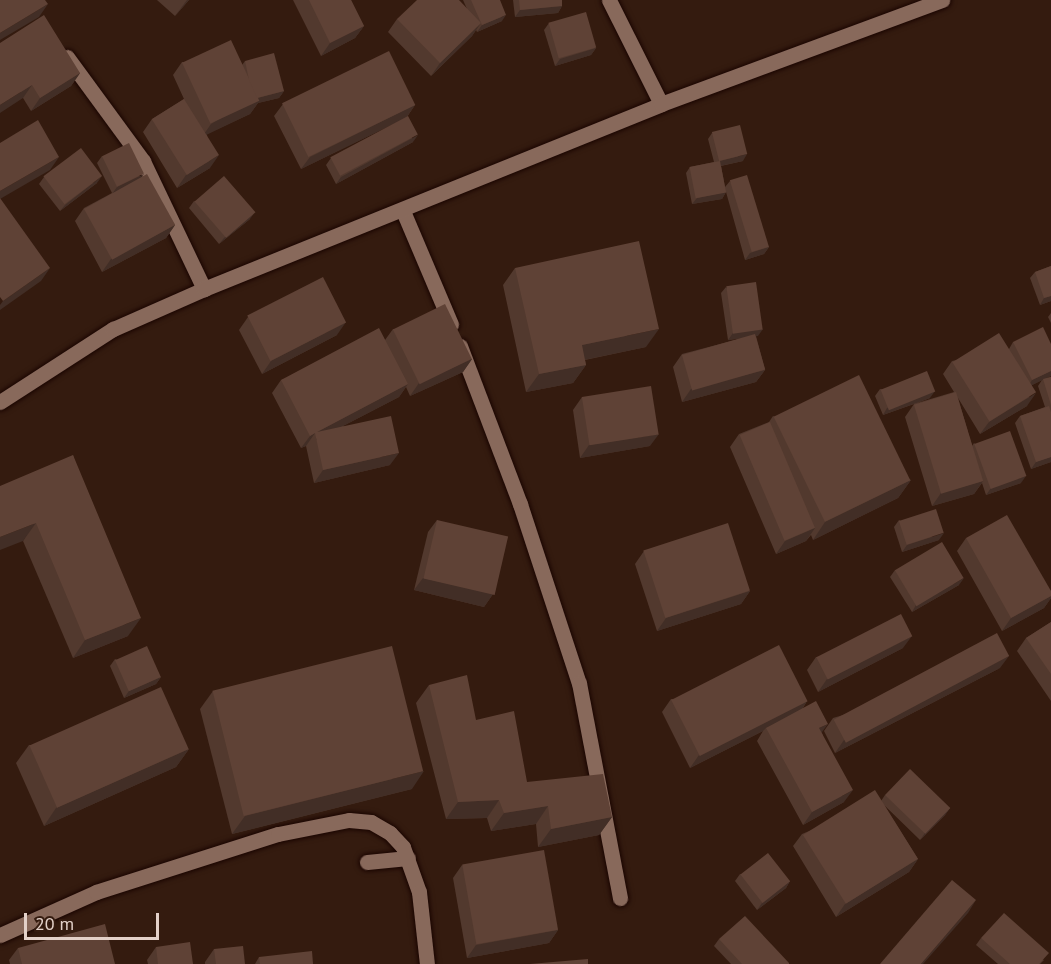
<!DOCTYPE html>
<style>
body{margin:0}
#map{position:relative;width:1051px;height:964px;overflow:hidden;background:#341b0f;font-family:"PT Sans",sans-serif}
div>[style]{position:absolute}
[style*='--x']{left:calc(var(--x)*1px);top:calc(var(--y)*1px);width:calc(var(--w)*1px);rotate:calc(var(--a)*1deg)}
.roads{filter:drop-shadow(0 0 2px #1a0500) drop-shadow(0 0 2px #1a0500)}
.street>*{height:15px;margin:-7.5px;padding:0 7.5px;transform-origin:7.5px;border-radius:7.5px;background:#88695b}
.wall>*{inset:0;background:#52392e}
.shaded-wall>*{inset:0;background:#422e26}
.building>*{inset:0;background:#5f4236;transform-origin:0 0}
span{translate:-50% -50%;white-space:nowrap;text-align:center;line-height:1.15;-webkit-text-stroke:5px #341b0f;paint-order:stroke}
.scale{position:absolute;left:24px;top:913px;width:135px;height:27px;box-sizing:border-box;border:3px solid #e3d1c9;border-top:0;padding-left:8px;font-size:18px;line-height:21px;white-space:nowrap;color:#e3d1c9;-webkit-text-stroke:4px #341b0f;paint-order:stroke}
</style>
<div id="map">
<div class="roads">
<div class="street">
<div style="--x:609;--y:0;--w:116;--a:63.4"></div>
<div style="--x:67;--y:57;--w:129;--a:53.8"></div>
<div style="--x:143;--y:161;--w:142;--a:64.5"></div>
<div style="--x:403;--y:211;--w:123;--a:67"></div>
<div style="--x:460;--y:346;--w:169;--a:69.2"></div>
<div style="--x:520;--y:504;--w:188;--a:71.8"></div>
<div style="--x:579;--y:683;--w:219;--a:79.2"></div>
<div style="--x:0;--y:402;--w:135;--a:-32.9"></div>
<div style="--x:113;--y:329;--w:99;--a:-23.7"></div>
<div style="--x:204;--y:289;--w:493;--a:-22"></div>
<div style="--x:661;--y:104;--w:300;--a:-20.3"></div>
<div style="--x:367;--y:862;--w:41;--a:-5.6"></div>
<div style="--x:0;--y:935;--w:105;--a:-24.1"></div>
<div style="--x:96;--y:892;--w:191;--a:-17.7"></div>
<div style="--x:278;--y:834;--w:72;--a:-11.2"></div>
<div style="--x:349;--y:820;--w:22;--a:5"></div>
<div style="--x:371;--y:822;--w:22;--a:30"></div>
<div style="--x:390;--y:833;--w:19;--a:47"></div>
<div style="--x:403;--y:847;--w:48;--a:70.4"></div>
<div style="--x:419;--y:892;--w:72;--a:83.7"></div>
</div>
</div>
<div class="wall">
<div style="clip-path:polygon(157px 0,189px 0,175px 16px)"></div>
<div style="clip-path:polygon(293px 0,351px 0,364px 26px,355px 38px,321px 56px)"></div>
<div style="clip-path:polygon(463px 0,500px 0,502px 21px,477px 32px,476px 30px,472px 36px,431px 76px,388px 32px,397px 19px,467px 9px)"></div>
<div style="clip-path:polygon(513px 0,562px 0,562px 6px,558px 13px,515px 17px)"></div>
<div style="clip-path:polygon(549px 23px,596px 48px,591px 55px,555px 66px,544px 30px)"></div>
<div style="clip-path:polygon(0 43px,80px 73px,71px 86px,31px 111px,23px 98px)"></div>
<div style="clip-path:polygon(245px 61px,284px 91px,279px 98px,258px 103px,250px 114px,207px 134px,210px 168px,177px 188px,143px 132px,152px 119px,184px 99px,173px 75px,182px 62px,242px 65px)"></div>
<div style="clip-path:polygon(283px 104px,415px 105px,407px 117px,413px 142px,336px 184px,326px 165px,331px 158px,401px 120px,301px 169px,274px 116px)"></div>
<div style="clip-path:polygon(712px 133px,743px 161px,721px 166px,725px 187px,730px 181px,769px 247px,764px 254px,745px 260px,726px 192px,722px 199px,692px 204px,686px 173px,690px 167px,714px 162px,708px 139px)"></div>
<div style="clip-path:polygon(102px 156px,142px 177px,175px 225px,166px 238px,102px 272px,75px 221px,84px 208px,112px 193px,97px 163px)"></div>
<div style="clip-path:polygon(44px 177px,97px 183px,60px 211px,39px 184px)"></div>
<div style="clip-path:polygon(194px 201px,250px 219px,219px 244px,189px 208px)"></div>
<div style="clip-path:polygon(1051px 266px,1051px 301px,1040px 305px,1030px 278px,1035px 272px)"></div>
<div style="clip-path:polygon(515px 268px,646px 347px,585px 360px,586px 365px,573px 383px,526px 392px,503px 285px)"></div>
<div style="clip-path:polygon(726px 287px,758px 336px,756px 336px,765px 370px,756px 382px,682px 402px,673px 367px,682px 354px,743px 338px,728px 340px,721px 293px)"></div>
<div style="clip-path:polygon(1051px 313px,1051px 323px,1048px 317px)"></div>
<div style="clip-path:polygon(248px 317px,337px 335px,262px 374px,239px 330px)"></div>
<div style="clip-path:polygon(393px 329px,472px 359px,463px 372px,410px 396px,406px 387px,399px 397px,343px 426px,390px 465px,314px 483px,306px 446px,301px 448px,272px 393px,281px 380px,385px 340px)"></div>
<div style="clip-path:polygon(1013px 342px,1051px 344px,1051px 376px,1046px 378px,1051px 377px,1051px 462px,1031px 469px,1015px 423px,1020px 416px,1045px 407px,1038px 386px,1042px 380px,1032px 385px,1027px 406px,980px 434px,958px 398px,972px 446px,974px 443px,1021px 483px,986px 495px,982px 483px,974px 494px,932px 506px,905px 417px,914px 404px,883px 415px,875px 396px,880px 389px,930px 398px,917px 403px,954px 392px,943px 374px,952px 361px,1009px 349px)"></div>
<div style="clip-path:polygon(582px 397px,650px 446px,580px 458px,573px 410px)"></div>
<div style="clip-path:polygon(773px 416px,911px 480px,898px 498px,813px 540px,811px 535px,806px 541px,776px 554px,730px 447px,739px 434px,769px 422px)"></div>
<div style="clip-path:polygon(73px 455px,128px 636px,73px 658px,23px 541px)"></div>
<div style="clip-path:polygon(437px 520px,493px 594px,484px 607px,414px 590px,428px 532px)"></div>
<div style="clip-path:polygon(899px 520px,939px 540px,902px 552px,894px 527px)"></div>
<div style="clip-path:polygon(966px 538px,1051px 591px,1051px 598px,1044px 608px,1002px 631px,957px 551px)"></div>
<div style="clip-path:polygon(644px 551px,750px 591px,741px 604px,657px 631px,635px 564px)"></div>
<div style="clip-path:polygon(895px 570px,959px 585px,912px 612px,890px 577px)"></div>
<div style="clip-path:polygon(1051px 622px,1051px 701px,1017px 651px,1026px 638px)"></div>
<div style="clip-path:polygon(903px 648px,818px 692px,807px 670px,816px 657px)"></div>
<div style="clip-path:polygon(115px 659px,161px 677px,156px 684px,124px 698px,110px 666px)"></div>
<div style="clip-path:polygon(1000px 668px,835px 753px,824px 731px,833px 718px)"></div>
<div style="clip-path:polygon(429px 685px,476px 720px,527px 782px,612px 817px,599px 835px,538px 847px,536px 824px,491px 831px,487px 818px,446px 819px,416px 703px)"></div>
<div style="clip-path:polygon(213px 691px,412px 789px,232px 834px,200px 709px)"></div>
<div style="clip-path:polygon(671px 699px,807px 701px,803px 708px,822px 733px,844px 802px,803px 825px,757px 741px,763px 731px,690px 768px,662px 712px)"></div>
<div style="clip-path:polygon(29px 745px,189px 749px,176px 767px,44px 826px,16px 763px)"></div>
<div style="clip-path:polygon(885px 795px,950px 808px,945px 815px,920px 840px,884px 805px,918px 859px,909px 872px,836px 917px,793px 846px,802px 834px,881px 801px)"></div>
<div style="clip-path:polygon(462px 865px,558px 930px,549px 943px,467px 958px,453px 878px)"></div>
<div style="clip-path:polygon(740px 874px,790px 881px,786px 888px,757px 910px,735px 881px)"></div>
<div style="clip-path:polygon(981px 938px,1044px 960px,1040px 964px,998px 964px,976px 945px)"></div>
<div style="clip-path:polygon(719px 939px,789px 964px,731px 964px,714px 946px)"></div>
<div style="clip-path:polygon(156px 947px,193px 964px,148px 964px,147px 960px)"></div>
<div style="clip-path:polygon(18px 948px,115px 964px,10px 964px,9px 960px)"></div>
<div style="clip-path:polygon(214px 949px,245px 964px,205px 964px,205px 962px)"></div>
<div style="clip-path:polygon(259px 957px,313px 964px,255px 964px)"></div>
</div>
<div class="shaded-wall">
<div style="clip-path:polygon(187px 0,189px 0,175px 16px)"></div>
<div style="clip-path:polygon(48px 4px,39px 17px,0 40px,0 33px)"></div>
<div style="clip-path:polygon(562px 6px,558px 13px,515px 17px,520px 10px)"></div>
<div style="clip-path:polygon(506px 15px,502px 21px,477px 32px,482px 25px)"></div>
<div style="clip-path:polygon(481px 23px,472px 36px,431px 76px,440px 63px)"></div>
<div style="clip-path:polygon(364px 26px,355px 38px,321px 56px,330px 43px)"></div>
<div style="clip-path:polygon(596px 48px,591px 55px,555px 66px,560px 59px)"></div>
<div style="clip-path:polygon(80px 73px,71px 86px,31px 111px,40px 98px)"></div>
<div style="clip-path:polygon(32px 85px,23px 98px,0 113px,0 105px)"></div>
<div style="clip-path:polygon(284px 91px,279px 98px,258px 103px,250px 114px,202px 137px,211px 124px,254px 99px)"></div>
<div style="clip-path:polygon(415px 105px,406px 118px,301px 169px,310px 157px)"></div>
<div style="clip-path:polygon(418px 135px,413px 142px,336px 184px,341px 177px)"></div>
<div style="clip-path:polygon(747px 154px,743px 161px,715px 167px,720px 161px)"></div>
<div style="clip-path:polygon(219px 155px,210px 168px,177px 188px,186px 175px)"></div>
<div style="clip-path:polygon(59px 157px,50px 170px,0 199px,0 191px)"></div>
<div style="clip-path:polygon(144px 174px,139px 180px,112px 194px,117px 187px)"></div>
<div style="clip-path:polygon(102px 176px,97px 183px,60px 211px,65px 205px)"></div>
<div style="clip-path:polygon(726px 192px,722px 199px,692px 204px,697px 198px)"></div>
<div style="clip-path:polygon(255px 212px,250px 219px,219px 244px,224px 238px)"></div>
<div style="clip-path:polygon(175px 225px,166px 238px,102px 272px,111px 259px)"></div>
<div style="clip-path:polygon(769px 247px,764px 254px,745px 260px,750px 253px)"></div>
<div style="clip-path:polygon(50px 268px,41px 281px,0 310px,0 305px,3px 301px)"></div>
<div style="clip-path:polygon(1051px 296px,1051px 301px,1040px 305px,1044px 298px)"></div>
<div style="clip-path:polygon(346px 322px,337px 335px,262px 374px,271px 361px)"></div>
<div style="clip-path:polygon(659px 329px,646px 347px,569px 363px,582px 345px)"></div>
<div style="clip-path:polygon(763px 329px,758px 336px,728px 340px,733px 333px)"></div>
<div style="clip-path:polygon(472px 359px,463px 372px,410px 396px,419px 383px)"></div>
<div style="clip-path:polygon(586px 365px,573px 383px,526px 392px,539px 374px)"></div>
<div style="clip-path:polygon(765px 370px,756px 382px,682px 402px,691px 389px)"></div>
<div style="clip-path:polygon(1051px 371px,1051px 376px,1028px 387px,1032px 380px)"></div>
<div style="clip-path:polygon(408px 384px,399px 397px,316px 440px,317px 432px)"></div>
<div style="clip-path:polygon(935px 391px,930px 398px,883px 415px,887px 408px)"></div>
<div style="clip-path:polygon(1036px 393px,1027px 406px,980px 434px,989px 422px)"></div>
<div style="clip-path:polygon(315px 433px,306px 446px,301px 448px,310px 436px)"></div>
<div style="clip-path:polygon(659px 434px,650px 446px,580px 458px,589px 445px)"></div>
<div style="clip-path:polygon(399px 453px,390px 465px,314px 483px,323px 470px)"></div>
<div style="clip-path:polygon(1051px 457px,1051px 462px,1031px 469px,1036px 462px)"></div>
<div style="clip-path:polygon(1026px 476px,1021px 483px,986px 495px,991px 488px)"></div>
<div style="clip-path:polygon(911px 480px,898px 498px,813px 540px,825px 522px)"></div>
<div style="clip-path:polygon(983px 481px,974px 494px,932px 506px,941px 493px)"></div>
<div style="clip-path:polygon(36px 523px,23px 541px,0 550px,0 537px)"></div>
<div style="clip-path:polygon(815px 528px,806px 541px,776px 554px,785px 541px)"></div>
<div style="clip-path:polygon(944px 533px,939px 540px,902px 552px,907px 545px)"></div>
<div style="clip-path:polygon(423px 578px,493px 594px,484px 607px,414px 590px)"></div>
<div style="clip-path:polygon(964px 578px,959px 585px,912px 612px,916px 605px)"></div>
<div style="clip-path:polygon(750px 591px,741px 604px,657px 631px,666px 618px)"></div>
<div style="clip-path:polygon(1051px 596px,1051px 598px,1044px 608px,1002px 631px,1011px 618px)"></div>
<div style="clip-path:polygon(141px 618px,128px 636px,73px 658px,85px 640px)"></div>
<div style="clip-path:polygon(912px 636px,903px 648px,818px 692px,827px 679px)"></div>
<div style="clip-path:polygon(1009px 656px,1000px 668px,835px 753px,844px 740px)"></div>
<div style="clip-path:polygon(161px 677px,156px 684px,124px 698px,129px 691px)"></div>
<div style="clip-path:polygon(807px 701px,799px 714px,766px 728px,763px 731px,690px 768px,699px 755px)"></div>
<div style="clip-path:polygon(828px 724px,819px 736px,819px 728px)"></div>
<div style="clip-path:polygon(189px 749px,176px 767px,44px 826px,56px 808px)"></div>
<div style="clip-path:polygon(424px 771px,412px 789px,232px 834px,245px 816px)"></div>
<div style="clip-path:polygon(853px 790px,844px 802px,803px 825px,812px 812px)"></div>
<div style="clip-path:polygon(499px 800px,487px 818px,446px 819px,458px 802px)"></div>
<div style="clip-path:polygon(548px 806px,536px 824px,491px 831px,504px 813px)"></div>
<div style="clip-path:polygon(950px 808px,945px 815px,920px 840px,925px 833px)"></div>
<div style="clip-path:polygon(612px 817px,599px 835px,538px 847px,551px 829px)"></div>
<div style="clip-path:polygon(918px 859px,909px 872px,836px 917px,845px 904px)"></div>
<div style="clip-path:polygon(790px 881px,786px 888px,757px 910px,762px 903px)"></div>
<div style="clip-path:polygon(976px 900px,968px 913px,923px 964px,921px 964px)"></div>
<div style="clip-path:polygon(558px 930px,549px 943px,467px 958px,476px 945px)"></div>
</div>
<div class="building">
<div style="clip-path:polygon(0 0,45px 0,48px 4px,0 33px)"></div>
<div style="clip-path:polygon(309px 0,351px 0,364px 26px,330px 43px)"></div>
<div style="clip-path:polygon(417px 0,459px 0,481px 23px,440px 63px,397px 19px)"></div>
<div style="clip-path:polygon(471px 0,500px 0,506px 15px,482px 25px)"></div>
<div style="clip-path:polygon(519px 0,562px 0,562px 6px,520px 10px)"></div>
<div style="left:586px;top:12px;width:37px;height:39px;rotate:74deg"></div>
<div style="clip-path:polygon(44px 15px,80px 73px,40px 98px,32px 85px,0 105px,0 43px)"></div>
<div style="left:231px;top:40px;width:67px;height:54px;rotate:65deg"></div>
<div style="left:389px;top:51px;width:60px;height:119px;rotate:64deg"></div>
<div style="clip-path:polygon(274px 53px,284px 91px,257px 98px,249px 80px,245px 61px)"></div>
<div style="left:184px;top:99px;width:66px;height:38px;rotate:58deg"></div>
<div style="left:408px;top:116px;width:21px;height:88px;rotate:62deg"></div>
<div style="clip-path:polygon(38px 120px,59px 157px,0 191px,0 143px)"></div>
<div style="left:740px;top:125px;width:30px;height:29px;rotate:76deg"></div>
<div style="left:129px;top:143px;width:34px;height:30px;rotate:64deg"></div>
<div style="left:81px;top:148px;width:35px;height:47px;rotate:53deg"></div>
<div style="left:720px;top:161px;width:32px;height:31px;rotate:79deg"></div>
<div style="left:147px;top:174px;width:58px;height:72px;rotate:61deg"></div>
<div style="left:747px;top:175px;width:75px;height:18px;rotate:73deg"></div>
<div style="left:224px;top:176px;width:48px;height:39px;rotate:49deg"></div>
<div style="clip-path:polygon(0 198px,50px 268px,3px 301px,0 297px)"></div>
<div style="clip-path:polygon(639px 241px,659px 329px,582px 345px,586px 365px,539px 374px,515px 268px)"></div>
<div style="clip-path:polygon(1051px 266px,1051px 296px,1044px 298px,1035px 272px)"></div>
<div style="left:323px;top:277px;width:51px;height:85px;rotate:63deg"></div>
<div style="left:756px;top:282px;width:48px;height:30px;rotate:82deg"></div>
<div style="left:445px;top:304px;width:61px;height:58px;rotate:64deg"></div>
<div style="clip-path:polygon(1043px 327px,1051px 344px,1051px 371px,1032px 380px,1013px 342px)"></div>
<div style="clip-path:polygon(379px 328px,408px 384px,317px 432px,391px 416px,399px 453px,323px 470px,315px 433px,310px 436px,281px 380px)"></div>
<div style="left:999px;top:333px;width:70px;height:55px;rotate:58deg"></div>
<div style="left:755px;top:334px;width:37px;height:76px;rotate:74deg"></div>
<div style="left:927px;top:371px;width:22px;height:50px;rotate:68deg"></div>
<div style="left:859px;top:375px;width:117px;height:95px;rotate:64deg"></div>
<div style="clip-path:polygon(1051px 377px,1051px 405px,1043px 379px)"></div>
<div style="left:651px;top:386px;width:49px;height:70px;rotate:81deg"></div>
<div style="left:956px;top:392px;width:93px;height:44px;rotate:73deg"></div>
<div style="clip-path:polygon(1049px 406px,1051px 412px,1051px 457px,1036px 462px,1020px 416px)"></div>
<div style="left:770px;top:422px;width:115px;height:33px;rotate:67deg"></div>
<div style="left:1010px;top:431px;width:48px;height:38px;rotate:70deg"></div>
<div style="clip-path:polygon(73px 455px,141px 618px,85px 640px,36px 523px,0 537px,0 486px)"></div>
<div style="left:936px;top:509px;width:25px;height:39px;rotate:72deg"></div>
<div style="clip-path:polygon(1007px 515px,1051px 591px,1051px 596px,1011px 618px,966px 538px)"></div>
<div style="left:437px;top:520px;width:73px;height:60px;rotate:13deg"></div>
<div style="left:728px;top:523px;width:71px;height:89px;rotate:72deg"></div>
<div style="left:942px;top:542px;width:42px;height:55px;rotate:59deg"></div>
<div style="left:901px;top:614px;width:25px;height:95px;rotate:63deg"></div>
<div style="clip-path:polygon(1051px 622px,1051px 674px,1026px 638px)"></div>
<div style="left:997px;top:633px;width:26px;height:185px;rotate:62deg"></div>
<div style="left:779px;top:645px;width:63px;height:121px;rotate:63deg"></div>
<div style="left:147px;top:646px;width:34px;height:35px;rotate:66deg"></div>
<div style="left:392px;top:646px;width:129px;height:185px;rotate:76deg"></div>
<div style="clip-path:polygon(467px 675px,476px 720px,514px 711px,527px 782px,603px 774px,612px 817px,551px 829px,548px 806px,504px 813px,499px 800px,458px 802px,429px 685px)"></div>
<div style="left:161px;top:687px;width:68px;height:144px;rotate:66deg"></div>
<div style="clip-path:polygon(816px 701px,828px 724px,819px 728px,853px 790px,812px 812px,766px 728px)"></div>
<div style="left:910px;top:769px;width:56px;height:36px;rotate:44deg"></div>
<div style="left:875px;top:790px;width:81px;height:85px;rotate:58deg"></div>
<div style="left:544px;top:850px;width:81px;height:83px;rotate:80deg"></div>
<div style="left:768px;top:853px;width:36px;height:35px;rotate:52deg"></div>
<div style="clip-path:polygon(952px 880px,976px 900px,921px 964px,880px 964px)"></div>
<div style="clip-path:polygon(1004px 913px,1049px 953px,1039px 964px,1010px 964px,981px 938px)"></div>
<div style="clip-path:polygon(745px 916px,789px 963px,789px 964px,742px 964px,719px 939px)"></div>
<div style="clip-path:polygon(105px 924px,115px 964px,22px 964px,18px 948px)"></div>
<div style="clip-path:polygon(190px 942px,193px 964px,158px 964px,156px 947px)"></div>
<div style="clip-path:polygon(243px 946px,245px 964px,216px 964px,214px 949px)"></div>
<div style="clip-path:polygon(312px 951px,313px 964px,260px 964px,259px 957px)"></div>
<div style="clip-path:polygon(588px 959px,588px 964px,530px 964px)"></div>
</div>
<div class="scale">20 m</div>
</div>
